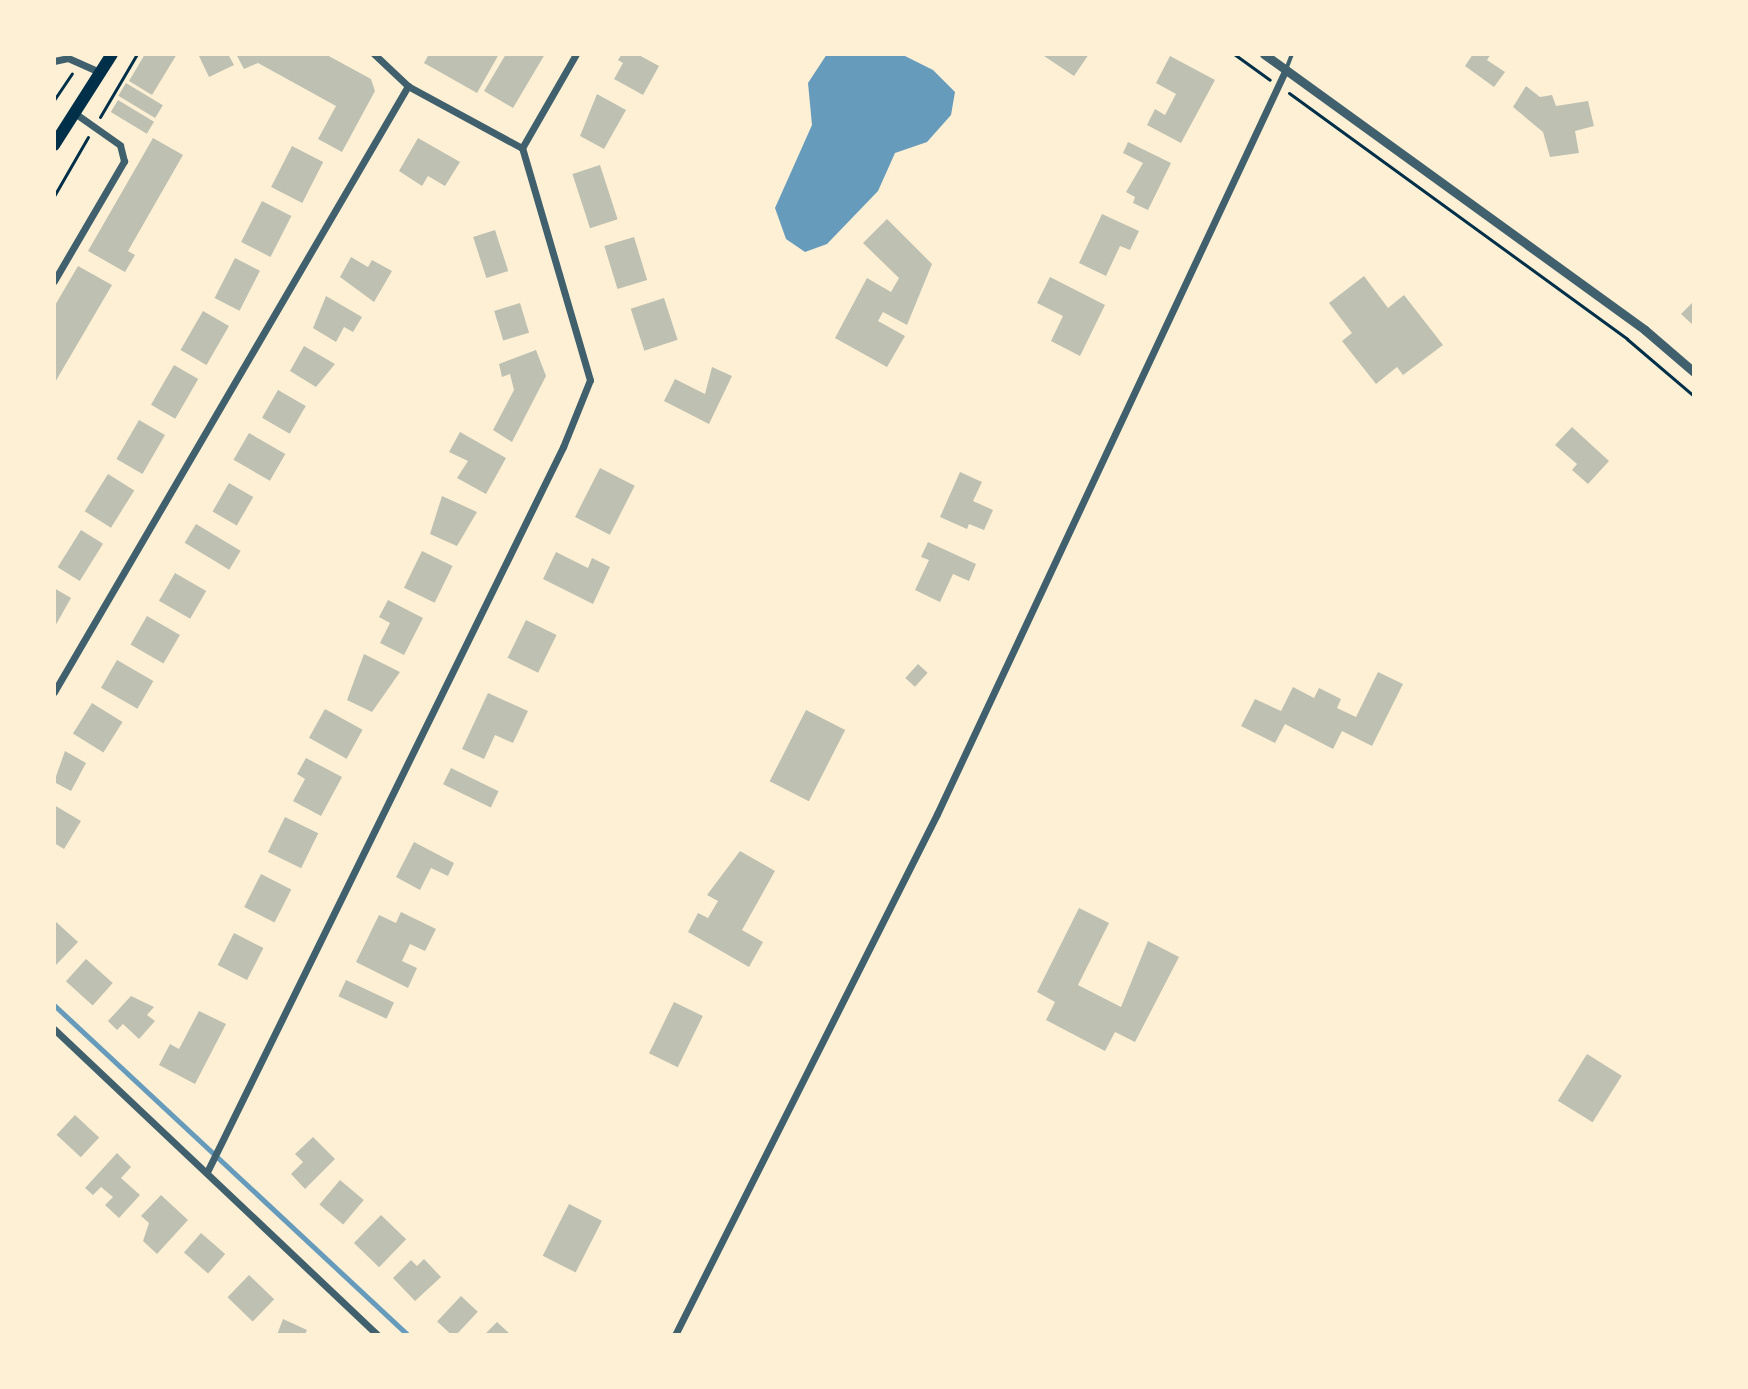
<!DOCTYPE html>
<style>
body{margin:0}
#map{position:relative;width:1748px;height:1389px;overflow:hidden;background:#fdf0d5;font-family:"Times New Roman",serif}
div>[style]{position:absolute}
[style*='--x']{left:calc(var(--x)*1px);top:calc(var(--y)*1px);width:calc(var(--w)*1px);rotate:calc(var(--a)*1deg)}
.water>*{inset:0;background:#669bbc}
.stream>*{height:5px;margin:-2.5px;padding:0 2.5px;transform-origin:2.5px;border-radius:2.5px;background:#669bbc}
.building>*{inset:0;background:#bec0b2;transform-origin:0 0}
.path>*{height:3px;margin:-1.5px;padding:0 1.5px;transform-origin:1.5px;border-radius:1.5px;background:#003049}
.service>*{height:4px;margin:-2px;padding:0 2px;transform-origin:2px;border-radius:2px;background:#3f606c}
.minor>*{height:7px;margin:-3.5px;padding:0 3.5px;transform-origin:3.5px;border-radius:3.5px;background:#3f606c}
.tertiary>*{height:9px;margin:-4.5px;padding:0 4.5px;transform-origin:4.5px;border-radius:4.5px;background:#3f606c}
.primary>*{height:12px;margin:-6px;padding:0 6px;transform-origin:6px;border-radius:6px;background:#003049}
span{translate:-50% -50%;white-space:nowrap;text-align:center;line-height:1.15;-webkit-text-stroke:6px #fdf0d5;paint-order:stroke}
.frame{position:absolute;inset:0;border:56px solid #fdf0d5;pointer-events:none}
</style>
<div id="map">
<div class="water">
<div style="clip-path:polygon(827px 54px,901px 54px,933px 70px,955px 92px,951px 115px,927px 142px,895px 153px,878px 191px,827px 244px,805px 252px,786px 239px,775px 208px,812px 125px,808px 83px)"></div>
</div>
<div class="stream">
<div style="--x:54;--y:1005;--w:484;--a:43"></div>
</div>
<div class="building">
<div style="clip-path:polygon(145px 54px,177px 54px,152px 95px,129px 81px)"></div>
<div style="clip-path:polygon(198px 54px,228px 54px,234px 65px,209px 77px)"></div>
<div style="clip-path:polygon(236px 54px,325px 54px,371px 79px,375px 91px,342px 152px,318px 139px,336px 106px,258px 63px,244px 69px)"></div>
<div style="clip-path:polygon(429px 54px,499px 54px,477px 93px,424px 63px)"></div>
<div style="clip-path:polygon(506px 54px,545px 54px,513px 108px,484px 91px)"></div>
<div style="clip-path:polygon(622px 54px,637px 54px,659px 66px,643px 95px,614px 79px,623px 63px,618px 60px)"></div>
<div style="clip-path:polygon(1041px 54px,1089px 54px,1074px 76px)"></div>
<div style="clip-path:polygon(1473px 54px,1491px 54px,1487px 60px,1505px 72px,1494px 87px,1465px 66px)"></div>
<div style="clip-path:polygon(1170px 56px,1215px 80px,1181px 143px,1147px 125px,1155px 109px,1165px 115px,1176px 94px,1156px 83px)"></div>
<div style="left:126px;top:83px;width:43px;height:15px;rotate:31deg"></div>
<div style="clip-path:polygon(1526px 86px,1540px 97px,1552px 95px,1556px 106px,1588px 101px,1594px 126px,1575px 131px,1579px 153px,1550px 157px,1543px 132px,1513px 107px)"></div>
<div style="clip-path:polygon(597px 94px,626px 110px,604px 149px,580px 136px)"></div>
<div style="left:118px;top:100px;width:42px;height:14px;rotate:31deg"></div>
<div style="clip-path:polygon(153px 138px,183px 155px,128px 251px,135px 255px,125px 272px,88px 251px)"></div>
<div style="clip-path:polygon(418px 138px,460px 162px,445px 186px,428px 176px,422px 186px,399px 171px)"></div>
<div style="clip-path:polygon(1128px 142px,1171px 163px,1148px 210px,1133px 203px,1135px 197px,1126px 192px,1143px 163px,1123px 153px)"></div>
<div style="left:292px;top:146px;width:35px;height:46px;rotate:27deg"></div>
<div style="left:600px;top:165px;width:57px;height:29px;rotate:72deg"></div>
<div style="left:262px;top:201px;width:33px;height:46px;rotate:27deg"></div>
<div style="clip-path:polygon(1102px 214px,1139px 231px,1130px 250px,1120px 246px,1106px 276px,1079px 263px)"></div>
<div style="clip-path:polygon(887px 219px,932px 264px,907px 325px,883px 312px,878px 321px,905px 336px,887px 367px,835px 338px,867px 278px,891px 292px,899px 278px,863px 243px)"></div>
<div style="left:495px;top:230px;width:43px;height:23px;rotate:72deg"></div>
<div style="left:634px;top:237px;width:45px;height:31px;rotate:73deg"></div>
<div style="clip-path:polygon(351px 257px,368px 267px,372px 260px,392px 271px,374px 302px,340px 277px)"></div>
<div style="left:235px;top:258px;width:28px;height:45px;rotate:27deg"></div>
<div style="clip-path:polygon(78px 266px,112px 285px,54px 384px,54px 307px)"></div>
<div style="clip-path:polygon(1364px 276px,1388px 308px,1404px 295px,1443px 345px,1403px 375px,1397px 367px,1376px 384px,1342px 341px,1352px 333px,1329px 303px)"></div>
<div style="clip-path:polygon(1050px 277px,1105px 305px,1080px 356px,1051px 341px,1063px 316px,1037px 303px)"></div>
<div style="clip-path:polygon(326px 296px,362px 317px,353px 332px,344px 327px,336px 342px,313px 328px)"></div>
<div style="left:664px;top:298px;width:44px;height:35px;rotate:72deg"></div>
<div style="clip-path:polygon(1694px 301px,1694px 326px,1681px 314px)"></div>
<div style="left:520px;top:303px;width:31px;height:27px;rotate:73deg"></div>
<div style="left:203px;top:311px;width:30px;height:45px;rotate:30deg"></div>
<div style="clip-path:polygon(304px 346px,335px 364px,316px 387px,290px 371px)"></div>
<div style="clip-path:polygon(536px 350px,546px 376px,512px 442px,493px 430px,514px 390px,510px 374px,502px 377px,499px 364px)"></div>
<div style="left:174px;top:365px;width:28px;height:46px;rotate:30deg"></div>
<div style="clip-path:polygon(712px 367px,732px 376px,709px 424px,664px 401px,675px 379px,705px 394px)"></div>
<div style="left:278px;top:390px;width:32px;height:32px;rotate:30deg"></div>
<div style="left:139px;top:420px;width:30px;height:45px;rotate:30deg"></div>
<div style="clip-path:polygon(1572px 427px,1609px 461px,1588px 484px,1572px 470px,1577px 464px,1555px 445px)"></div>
<div style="clip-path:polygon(460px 432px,506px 458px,486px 494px,457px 478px,468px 461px,449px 452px)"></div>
<div style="left:249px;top:433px;width:42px;height:31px;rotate:30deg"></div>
<div style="left:600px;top:468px;width:39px;height:55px;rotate:27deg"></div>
<div style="clip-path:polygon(960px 472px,982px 482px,973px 501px,993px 510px,984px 530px,969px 524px,967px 529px,940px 517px)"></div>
<div style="left:108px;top:474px;width:31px;height:44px;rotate:32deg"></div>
<div style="left:229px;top:483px;width:28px;height:33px;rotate:30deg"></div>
<div style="clip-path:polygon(442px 496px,477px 512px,457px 546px,430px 534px)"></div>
<div style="left:196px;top:524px;width:52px;height:22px;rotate:31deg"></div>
<div style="left:81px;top:530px;width:26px;height:44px;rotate:32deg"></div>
<div style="clip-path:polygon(928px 542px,976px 564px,969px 581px,953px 574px,940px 602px,915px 590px,929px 560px,921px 557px)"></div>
<div style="left:422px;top:551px;width:34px;height:41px;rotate:26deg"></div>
<div style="clip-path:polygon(556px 552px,588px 568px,592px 558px,610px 567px,593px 604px,543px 579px)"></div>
<div style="left:175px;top:573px;width:36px;height:32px;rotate:30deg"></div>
<div style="clip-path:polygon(54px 588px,71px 598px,54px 628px)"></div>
<div style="clip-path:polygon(388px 600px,423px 618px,404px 655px,380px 643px,390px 623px,379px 617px)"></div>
<div style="left:147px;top:616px;width:38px;height:33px;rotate:30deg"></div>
<div style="left:526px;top:620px;width:34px;height:42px;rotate:26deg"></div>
<div style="clip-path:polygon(364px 654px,400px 672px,372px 712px,347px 700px)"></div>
<div style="left:117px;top:660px;width:42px;height:32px;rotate:30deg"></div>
<div style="left:918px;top:664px;width:13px;height:19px;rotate:42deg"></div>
<div style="clip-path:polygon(1378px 672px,1403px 684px,1372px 746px,1342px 731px,1333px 749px,1285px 724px,1275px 743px,1241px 726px,1255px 699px,1281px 711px,1293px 687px,1314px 698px,1319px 688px,1341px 699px,1337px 708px,1356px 717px)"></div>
<div style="clip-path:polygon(488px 693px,528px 711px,513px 743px,495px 735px,484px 759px,462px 749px)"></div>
<div style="left:92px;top:703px;width:36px;height:36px;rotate:32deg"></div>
<div style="left:325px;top:709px;width:43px;height:33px;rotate:29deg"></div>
<div style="left:806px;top:710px;width:44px;height:80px;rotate:27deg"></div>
<div style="clip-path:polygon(65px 751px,86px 763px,71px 791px,54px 782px)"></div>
<div style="clip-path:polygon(306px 758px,342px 777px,321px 816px,293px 801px,305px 779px,297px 774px)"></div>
<div style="left:451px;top:768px;width:53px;height:18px;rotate:26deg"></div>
<div style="clip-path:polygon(54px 805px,81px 821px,64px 849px,54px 843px)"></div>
<div style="left:285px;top:817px;width:37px;height:39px;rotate:26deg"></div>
<div style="clip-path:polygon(414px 842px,454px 863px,448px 876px,431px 868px,420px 890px,396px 877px)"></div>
<div style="clip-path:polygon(740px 851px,775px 871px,742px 930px,763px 942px,749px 967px,688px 932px,698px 913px,708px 918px,718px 901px,707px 895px)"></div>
<div style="left:261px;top:874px;width:34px;height:37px;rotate:27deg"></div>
<div style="clip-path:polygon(1079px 908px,1109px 923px,1078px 985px,1121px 1007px,1148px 941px,1179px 957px,1135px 1042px,1115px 1032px,1105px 1051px,1046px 1020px,1055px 1002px,1037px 992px)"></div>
<div style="clip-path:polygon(401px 912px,436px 929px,425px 951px,410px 944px,402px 961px,417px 968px,408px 988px,356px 962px,379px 915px,396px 923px)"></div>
<div style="clip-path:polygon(54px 920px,78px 942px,54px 967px)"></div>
<div style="left:234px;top:933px;width:33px;height:36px;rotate:27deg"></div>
<div style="left:86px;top:959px;width:36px;height:30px;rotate:42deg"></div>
<div style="left:346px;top:980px;width:53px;height:18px;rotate:25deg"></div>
<div style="clip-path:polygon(131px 996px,154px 1007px,147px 1015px,155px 1021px,139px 1039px,123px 1024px,117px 1030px,108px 1021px)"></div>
<div style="left:674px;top:1002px;width:32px;height:57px;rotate:26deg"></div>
<div style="clip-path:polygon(199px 1011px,226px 1024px,195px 1084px,159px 1065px,170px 1044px,179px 1049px)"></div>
<div style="left:1587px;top:1054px;width:41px;height:55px;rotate:32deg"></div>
<div style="left:75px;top:1115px;width:33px;height:27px;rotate:43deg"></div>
<div style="clip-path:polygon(313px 1137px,335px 1159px,305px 1189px,291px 1174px,303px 1162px,295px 1154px)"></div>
<div style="clip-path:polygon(117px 1153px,131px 1167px,121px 1178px,140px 1195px,119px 1218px,105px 1205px,113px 1197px,101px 1187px,93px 1195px,85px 1188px)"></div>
<div style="left:340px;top:1180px;width:31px;height:32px;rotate:40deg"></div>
<div style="clip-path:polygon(161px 1195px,188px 1220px,157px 1254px,143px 1241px,149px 1223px,141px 1216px)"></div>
<div style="left:569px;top:1204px;width:37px;height:58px;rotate:27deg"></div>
<div style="left:381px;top:1215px;width:35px;height:39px;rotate:44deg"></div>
<div style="left:201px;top:1233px;width:32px;height:26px;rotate:41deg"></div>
<div style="clip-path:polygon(424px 1259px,441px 1277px,415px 1301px,393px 1278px,411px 1260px,417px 1266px)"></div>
<div style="left:249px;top:1275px;width:35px;height:31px;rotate:44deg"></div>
<div style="left:461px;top:1296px;width:23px;height:35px;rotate:43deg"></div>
<div style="clip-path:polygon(283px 1319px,307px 1330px,305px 1335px,277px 1335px)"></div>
<div style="clip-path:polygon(497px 1322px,511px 1335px,484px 1335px)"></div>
</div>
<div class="path">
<div style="--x:1234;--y:54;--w:44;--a:35.8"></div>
<div style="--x:1289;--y:93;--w:418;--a:36"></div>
<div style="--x:1627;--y:339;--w:88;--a:40.4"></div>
<div style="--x:54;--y:100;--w:32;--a:-56"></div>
<div style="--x:100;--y:117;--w:73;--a:-59.6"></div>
<div style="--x:54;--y:196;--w:68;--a:-60"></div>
</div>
<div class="service">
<div style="--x:1287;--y:67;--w:14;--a:-69"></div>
</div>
<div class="minor">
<div style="--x:54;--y:61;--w:14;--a:-12"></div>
<div style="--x:68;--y:58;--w:35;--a:24"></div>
<div style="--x:522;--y:148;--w:108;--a:-60.1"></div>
<div style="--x:54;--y:281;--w:139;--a:-59.7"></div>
<div style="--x:124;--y:161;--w:16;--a:-104"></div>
<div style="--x:120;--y:145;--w:57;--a:-144.9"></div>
<div style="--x:54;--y:692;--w:702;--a:-59.71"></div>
<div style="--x:54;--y:1029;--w:446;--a:43.4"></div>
<div style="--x:207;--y:1172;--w:808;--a:-63.85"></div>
<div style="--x:563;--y:447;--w:72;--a:-68.1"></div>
<div style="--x:590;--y:380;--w:242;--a:-106.3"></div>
<div style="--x:522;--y:148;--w:130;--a:-151.5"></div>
<div style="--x:408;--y:86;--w:47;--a:-136.7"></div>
<div style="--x:675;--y:1335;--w:583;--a:-63.3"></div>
<div style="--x:937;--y:814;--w:823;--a:-64.9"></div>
</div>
<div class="tertiary">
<div style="--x:1264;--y:54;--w:470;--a:35.9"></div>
<div style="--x:1645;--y:330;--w:65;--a:40.6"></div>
</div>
<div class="primary">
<div style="--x:54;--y:145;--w:108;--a:-57.5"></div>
</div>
<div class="frame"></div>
</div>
